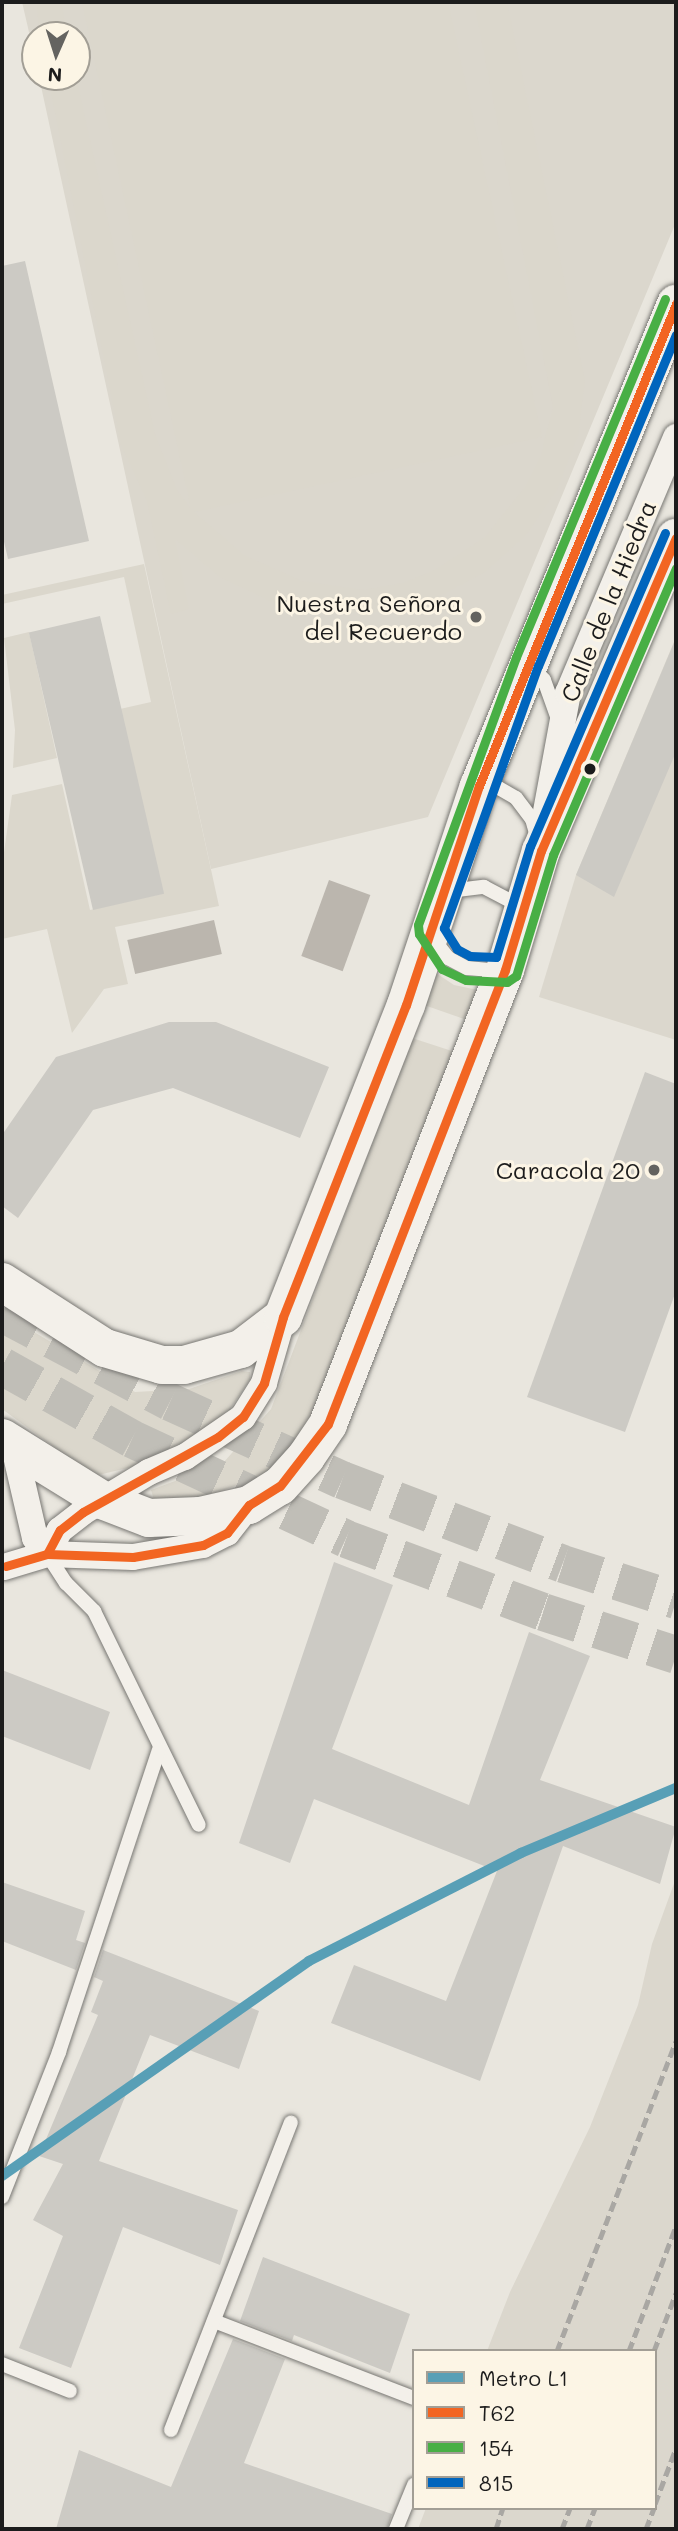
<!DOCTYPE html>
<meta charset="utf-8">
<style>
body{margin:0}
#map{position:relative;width:678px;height:2531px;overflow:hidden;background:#e9e6de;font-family:Mali,sans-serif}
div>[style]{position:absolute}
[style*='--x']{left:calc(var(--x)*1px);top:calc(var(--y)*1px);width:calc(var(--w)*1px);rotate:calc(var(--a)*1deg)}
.built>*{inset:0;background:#dbd7cd}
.green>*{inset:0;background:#dbd7cc}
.water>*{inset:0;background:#bbb6ae;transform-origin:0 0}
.building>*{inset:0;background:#cccac4;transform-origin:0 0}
.primary-tunnel>*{height:38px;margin-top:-19px;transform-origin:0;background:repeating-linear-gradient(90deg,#c0beb7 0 38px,transparent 0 57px)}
.roads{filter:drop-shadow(0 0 2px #787773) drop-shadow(0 0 2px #787773)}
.service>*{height:14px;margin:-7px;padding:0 7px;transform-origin:7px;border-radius:7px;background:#f3f0ea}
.minor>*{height:26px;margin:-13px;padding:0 13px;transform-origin:13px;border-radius:13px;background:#f3f0ea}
.secondary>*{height:38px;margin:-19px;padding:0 19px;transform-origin:19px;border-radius:19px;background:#f3f0ea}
.rail>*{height:5px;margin-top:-2.5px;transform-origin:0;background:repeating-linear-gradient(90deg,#a9a7a3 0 10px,transparent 0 15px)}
.bus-1>*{height:9px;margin:-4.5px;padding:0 4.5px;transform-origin:4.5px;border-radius:4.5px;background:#f26522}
.bus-2>*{height:9px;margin:-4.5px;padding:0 4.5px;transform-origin:4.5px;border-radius:4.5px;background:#48af45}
.bus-3>*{height:9px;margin:-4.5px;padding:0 4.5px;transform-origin:4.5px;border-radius:4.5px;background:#0065bd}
.metro-1>*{height:10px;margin:-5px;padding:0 5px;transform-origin:5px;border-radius:5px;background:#589fb6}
.dots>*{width:19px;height:19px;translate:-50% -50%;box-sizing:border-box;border:4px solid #fcf5e5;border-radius:50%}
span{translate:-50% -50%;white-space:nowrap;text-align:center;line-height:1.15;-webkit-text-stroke:6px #fcf5e5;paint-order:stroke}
.street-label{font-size:24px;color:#1c1c1c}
.poi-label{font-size:24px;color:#1c1c1c}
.right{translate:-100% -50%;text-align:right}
.frame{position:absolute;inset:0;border:4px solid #1c1c1c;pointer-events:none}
.legend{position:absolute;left:412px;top:2349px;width:245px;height:161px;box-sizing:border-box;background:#fcf5e5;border:2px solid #a29e95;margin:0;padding:9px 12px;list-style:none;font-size:21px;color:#1c1c1c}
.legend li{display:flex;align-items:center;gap:14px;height:35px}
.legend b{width:35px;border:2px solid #a29e95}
.north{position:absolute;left:21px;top:21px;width:70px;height:70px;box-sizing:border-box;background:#fcf5e5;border:2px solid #a29e95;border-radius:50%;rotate:183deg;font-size:19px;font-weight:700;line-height:28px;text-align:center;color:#1c1c1c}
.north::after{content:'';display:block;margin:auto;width:24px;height:32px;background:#646360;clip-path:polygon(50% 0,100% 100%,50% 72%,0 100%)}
</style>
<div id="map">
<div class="built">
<div style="clip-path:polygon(22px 2px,676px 2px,676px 222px,428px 817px,211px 869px,39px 77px,77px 77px,77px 35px,35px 35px,35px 58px)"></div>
<div style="clip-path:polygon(676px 637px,676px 1040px,539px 997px,576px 875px)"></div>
<div style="clip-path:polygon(676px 1878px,676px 2529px,418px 2529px,426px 2508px,655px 2508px,655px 2351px,487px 2351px,510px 2292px,590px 2127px,638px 2005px,652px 1944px)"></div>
</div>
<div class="green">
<div style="clip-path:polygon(37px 2px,62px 2px,66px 35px,39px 35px)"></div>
<div style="clip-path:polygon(82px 2px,448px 2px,542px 437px,194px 512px,244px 555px,302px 581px,363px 590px,403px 583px,435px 570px,485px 537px,524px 488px,541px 454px,553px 407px,474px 2px,507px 2px,585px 381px,578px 436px,558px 488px,527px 534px,485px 572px,436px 598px,381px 612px,325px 614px,270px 601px,220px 577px,175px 539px,189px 609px,171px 614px,147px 501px,121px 445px,48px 77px,76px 77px,155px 434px,177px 490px,191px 509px)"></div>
<div style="clip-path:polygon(144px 564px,219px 906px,115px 927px,128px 984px,104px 989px,72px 1033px,47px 929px,2px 939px,2px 867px,12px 795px,62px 784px,90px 910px,161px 894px,120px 709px,151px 702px,124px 577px,2px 604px,2px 595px)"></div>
<div style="clip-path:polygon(29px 632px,57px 758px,13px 768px,15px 730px,4px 638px)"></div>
<div style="clip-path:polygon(436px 973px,454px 985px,478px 990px,467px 1020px,424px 1005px)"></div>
<div style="clip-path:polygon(412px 1038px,455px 1052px,327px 1388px,298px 1439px,268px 1472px,210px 1496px,154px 1500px,151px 1490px,223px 1463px,271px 1409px)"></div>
<div style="clip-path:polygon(2px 1313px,135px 1392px,189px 1389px,242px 1371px,250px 1372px,250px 1380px,228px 1412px,197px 1440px,153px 1462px,94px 1476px,2px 1409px)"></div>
</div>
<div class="water">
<div style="left:329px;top:880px;width:44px;height:81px;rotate:20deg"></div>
<div style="left:214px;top:920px;width:35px;height:89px;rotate:77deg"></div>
</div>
<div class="building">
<div style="clip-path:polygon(25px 261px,89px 541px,8px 559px,2px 533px,2px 266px)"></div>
<div style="left:100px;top:616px;width:285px;height:73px;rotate:77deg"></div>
<div style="clip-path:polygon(676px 638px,676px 752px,614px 897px,576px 875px)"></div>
<div style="clip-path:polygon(169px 1022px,216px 1022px,329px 1067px,300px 1138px,173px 1088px,93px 1110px,18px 1218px,2px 1206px,2px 1135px,56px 1057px)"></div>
<div style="clip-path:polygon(645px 1072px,676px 1084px,676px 1291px,625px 1432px,527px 1397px)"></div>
<div style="clip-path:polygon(334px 1562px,393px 1585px,332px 1749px,469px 1805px,529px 1632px,590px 1656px,540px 1780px,676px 1827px,660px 1884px,563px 1846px,480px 2081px,331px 2023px,354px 1965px,446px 2001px,497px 1871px,314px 1799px,290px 1863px,239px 1843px)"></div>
<div style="clip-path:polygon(2px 1670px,110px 1712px,90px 1770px,2px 1736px)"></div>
<div style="clip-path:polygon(2px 1882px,85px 1911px,76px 1940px,85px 1943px,76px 1970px,2px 1941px)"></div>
<div style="clip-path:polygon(103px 1950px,259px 2011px,239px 2069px,150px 2035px,99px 2161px,238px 2210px,220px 2265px,123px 2227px,71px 2368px,19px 2348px,63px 2236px,33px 2220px,63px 2164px,39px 2156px,98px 2015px,91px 2012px,103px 1981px,94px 1977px)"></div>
<div style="clip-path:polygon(263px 2257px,410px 2314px,390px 2373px,294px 2335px,292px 2341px,240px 2321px)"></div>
<div style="clip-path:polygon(233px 2339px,285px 2359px,244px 2463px,392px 2514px,387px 2529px,56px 2529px,79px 2450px,171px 2487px)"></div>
</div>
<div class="primary-tunnel">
<div style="--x:2;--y:1313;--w:190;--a:27.9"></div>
<div style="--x:170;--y:1402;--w:189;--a:24.4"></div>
<div style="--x:342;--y:1480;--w:236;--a:20.8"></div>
<div style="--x:563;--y:1564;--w:119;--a:17.7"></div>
<div style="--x:2;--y:1366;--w:149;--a:29.3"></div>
<div style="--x:132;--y:1439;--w:236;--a:25"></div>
<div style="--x:346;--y:1539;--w:210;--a:20.3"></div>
<div style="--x:543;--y:1612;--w:140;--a:17.9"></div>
</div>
<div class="roads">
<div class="service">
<div style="--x:531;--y:666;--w:19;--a:47"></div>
<div style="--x:544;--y:680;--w:41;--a:70.3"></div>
<div style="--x:482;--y:786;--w:15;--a:4"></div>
<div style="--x:497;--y:787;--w:22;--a:30"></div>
<div style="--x:516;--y:798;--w:26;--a:53"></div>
<div style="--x:532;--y:819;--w:18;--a:74"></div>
<div style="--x:449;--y:891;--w:35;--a:-7"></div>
<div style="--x:484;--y:887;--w:41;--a:27.8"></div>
<div style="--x:434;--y:940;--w:23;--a:52"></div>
<div style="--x:448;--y:958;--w:21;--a:28"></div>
<div style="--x:467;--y:968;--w:33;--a:5"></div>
<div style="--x:47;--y:1554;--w:35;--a:57"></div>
<div style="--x:66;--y:1583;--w:40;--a:45"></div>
<div style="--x:94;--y:1611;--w:238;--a:63.9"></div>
<div style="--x:2;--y:2197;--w:156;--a:-68.5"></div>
<div style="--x:59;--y:2052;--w:318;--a:-71.7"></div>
<div style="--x:214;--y:2321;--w:214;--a:21.1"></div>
<div style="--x:2;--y:2364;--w:73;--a:21.7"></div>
<div style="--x:171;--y:2430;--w:330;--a:-68.7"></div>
<div style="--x:396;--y:2529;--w:48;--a:-67.8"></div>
</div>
<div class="minor">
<div style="--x:544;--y:822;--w:131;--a:-79.5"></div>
<div style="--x:568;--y:693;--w:278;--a:-67.1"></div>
<div style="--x:14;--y:1447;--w:93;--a:77"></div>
<div style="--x:35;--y:1538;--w:20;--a:53"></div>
<div style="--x:47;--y:1554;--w:27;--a:-62"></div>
<div style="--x:60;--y:1530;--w:29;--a:-38"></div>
<div style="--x:83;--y:1512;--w:77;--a:-31.2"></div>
<div style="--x:149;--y:1472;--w:39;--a:-23"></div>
<div style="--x:185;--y:1457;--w:70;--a:-34.6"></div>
<div style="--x:243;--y:1417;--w:40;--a:-58"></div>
<div style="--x:264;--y:1383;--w:69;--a:-73.9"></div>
<div style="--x:4;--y:1567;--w:45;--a:-16.8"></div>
<div style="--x:47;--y:1554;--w:86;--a:2"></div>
<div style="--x:133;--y:1557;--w:71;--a:-9.7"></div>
<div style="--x:203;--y:1545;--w:27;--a:-27"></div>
<div style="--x:227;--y:1533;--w:36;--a:-52"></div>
</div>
<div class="secondary">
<div style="--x:2;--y:1282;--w:122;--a:32.7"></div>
<div style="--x:105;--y:1348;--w:59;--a:16.6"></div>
<div style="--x:162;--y:1365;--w:22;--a:0"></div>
<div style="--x:184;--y:1365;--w:59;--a:-15.7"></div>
<div style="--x:241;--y:1349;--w:53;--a:-37.3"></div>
<div style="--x:283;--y:1317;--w:335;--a:-68.5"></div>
<div style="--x:406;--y:1005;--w:231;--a:-71.6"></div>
<div style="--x:479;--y:786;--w:521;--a:-67.77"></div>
<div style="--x:2;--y:1438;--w:118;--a:31.8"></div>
<div style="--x:102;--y:1500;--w:50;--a:21"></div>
<div style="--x:149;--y:1518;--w:51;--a:-2.2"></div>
<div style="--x:200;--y:1516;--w:50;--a:-12.7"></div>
<div style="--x:249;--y:1505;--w:36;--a:-32"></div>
<div style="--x:280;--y:1486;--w:39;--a:-48"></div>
<div style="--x:306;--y:1457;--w:40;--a:-56"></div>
<div style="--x:328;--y:1424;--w:487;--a:-68.7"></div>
<div style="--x:505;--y:970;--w:124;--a:-73.2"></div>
<div style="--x:541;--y:851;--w:341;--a:-66.7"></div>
</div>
</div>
<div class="rail">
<div style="--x:557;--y:2351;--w:332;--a:-69"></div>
<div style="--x:629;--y:2351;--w:134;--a:-69.4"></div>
<div style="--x:654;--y:2351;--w:62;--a:-69.2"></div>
<div style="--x:655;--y:2504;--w:60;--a:-69.4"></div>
<div style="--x:496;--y:2529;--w:22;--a:-72"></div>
<div style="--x:562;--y:2529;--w:22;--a:-69"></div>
<div style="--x:587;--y:2529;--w:22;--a:-69"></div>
<div style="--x:646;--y:2529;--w:22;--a:-69"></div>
</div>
<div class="bus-1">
<div style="--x:47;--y:1554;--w:27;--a:-62"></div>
<div style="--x:60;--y:1530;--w:29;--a:-38"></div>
<div style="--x:83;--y:1512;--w:154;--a:-29.1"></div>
<div style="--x:218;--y:1437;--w:32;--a:-39"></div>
<div style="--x:243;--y:1417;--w:40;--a:-58"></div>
<div style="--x:264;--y:1383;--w:69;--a:-73.9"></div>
<div style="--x:283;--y:1317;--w:335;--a:-68.5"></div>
<div style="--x:406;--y:1005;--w:231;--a:-71.6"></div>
<div style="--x:479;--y:786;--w:521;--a:-67.77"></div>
<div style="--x:6;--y:1566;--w:43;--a:-16.3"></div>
<div style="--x:47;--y:1554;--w:86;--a:2"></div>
<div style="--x:133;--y:1557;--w:71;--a:-9.7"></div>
<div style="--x:203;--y:1545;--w:27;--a:-27"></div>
<div style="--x:227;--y:1533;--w:36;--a:-52"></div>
<div style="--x:249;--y:1505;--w:36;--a:-32"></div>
<div style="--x:280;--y:1486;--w:78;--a:-52.3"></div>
<div style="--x:328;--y:1424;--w:487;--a:-68.7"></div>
<div style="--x:505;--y:970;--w:124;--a:-73.2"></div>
<div style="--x:541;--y:851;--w:341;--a:-66.7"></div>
</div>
<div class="bus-2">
<div style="--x:665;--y:299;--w:388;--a:112.6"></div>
<div style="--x:516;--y:657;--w:285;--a:110.1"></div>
<div style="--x:418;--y:925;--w:9;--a:84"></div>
<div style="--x:419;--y:934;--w:42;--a:56.7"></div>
<div style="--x:442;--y:969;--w:26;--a:25"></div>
<div style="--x:466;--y:980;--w:41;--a:2.8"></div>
<div style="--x:507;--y:982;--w:11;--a:-34"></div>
<div style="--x:516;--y:976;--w:127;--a:-73"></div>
<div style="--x:553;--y:855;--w:312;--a:-66.8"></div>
</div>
<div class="bus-3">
<div style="--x:665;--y:533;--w:341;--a:113.3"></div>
<div style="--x:530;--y:846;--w:116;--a:107"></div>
<div style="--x:496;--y:957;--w:26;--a:-178"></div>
<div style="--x:470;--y:956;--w:15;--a:-152"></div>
<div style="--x:457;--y:949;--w:25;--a:-122"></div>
<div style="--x:444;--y:928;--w:278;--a:-70.3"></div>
<div style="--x:538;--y:666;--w:359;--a:-67.4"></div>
</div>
<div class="metro-1">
<div style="--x:2;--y:2176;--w:375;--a:-35"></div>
<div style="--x:309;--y:1961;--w:238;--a:-27"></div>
<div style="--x:521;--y:1853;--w:168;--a:-22.8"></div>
</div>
<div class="dots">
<div style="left:476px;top:617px;background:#646360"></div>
<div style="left:590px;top:769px;background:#1c1c1c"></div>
<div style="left:654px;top:1170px;background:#646360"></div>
</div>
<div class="street-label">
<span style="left:608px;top:601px;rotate:-68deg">Calle de la Hiedra</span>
</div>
<div class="poi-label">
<span class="right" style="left:462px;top:617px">Nuestra Señora<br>del Recuerdo</span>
<span class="right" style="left:640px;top:1170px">Caracola 20</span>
</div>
<div class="frame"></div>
<ul class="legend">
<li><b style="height:9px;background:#589fb6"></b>Metro L1</li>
<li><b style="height:9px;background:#f26522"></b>T62</li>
<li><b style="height:9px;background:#48af45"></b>154</li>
<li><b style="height:9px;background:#0065bd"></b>815</li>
</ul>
<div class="north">N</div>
</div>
